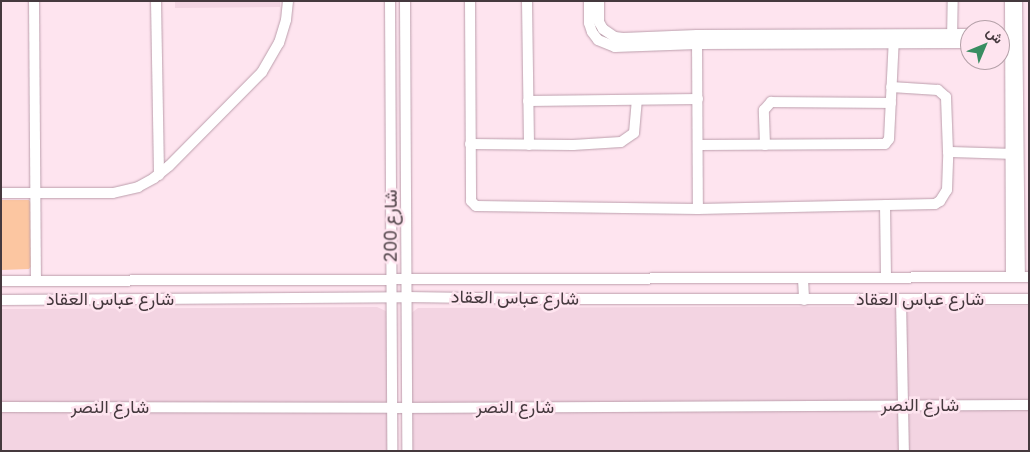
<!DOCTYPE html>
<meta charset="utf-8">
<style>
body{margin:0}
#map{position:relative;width:1030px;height:452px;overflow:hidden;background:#fee4ef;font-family:"IBM Plex Sans",Vazirmatn,sans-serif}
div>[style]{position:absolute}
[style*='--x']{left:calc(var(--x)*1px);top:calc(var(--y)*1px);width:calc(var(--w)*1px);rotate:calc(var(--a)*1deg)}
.built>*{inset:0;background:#f3d4e2}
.green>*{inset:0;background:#fcc6a1}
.roads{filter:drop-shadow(0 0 1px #bc9eac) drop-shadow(0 0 1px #bc9eac)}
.minor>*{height:10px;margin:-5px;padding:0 5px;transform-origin:5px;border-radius:5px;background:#fff}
span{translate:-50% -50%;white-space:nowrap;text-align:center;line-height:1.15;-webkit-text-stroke:5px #fee4ef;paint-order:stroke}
.street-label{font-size:18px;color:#45393e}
.frame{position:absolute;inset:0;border:2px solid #45393e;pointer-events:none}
.north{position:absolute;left:960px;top:20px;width:50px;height:50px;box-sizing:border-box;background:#fee4ef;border:1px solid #b4a0a8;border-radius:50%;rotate:45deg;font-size:14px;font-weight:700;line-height:20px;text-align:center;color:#45393e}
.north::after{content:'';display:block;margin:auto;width:18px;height:22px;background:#388d61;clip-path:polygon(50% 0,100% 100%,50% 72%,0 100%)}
</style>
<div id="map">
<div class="built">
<div style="clip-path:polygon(175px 1px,280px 1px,280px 7px,175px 8px)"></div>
<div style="clip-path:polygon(1029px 306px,1029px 451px,411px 451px,410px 314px,418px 308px)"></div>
<div style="clip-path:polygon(377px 307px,388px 312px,388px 451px,1px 451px,1px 309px)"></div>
</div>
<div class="green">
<div style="clip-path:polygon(1px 200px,29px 200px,32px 204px,32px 265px,29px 269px,1px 270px)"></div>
</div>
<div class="roads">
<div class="minor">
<div style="--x:34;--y:1;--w:279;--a:89.6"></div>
<div style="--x:156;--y:1;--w:174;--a:89"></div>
<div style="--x:390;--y:1;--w:450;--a:89.7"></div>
<div style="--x:405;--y:1;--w:450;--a:89.7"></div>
<div style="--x:470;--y:1;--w:200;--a:89.7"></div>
<div style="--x:471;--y:201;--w:7;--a:45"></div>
<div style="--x:476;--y:206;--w:222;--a:0.8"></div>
<div style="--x:698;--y:209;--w:237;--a:-1.2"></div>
<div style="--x:935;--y:204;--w:6;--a:-31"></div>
<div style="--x:940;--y:201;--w:13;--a:-58"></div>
<div style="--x:947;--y:190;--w:38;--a:-88"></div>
<div style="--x:948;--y:152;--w:55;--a:-92.1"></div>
<div style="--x:946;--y:97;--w:11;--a:-139"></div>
<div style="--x:938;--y:90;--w:47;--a:-176.3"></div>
<div style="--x:527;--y:1;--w:144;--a:89.2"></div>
<div style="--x:589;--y:1;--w:22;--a:90"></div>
<div style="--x:589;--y:23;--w:9;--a:72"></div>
<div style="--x:592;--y:32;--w:10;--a:53"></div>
<div style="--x:598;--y:40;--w:18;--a:22"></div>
<div style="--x:615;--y:47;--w:82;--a:-2.1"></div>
<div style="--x:697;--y:44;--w:273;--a:-0.2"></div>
<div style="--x:599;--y:1;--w:21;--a:90"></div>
<div style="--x:599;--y:22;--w:8;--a:60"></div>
<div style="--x:603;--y:29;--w:14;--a:34"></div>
<div style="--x:615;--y:37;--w:8;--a:7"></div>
<div style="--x:623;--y:38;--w:74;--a:-2.3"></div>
<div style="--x:697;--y:35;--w:273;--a:-0.2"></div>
<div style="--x:1010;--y:1;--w:276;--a:89.8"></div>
<div style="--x:1017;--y:1;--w:276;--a:89.4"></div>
<div style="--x:697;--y:38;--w:171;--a:89.7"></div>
<div style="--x:952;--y:40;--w:39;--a:-89"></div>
<div style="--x:528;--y:101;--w:170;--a:-0.7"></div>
<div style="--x:470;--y:144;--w:103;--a:0.6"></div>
<div style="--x:573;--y:145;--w:48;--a:-3.6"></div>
<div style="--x:621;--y:142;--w:16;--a:-35"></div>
<div style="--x:634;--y:133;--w:32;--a:-85"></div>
<div style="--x:698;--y:145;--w:187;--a:-0.3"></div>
<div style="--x:885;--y:144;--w:6;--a:-51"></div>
<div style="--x:889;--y:139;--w:101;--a:-87.2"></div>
<div style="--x:765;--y:145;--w:35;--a:-92"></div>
<div style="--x:764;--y:110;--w:11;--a:-49"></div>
<div style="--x:771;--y:102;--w:120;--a:0.5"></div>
<div style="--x:948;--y:152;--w:62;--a:1.8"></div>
<div style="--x:1;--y:193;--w:112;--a:0"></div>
<div style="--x:113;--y:193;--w:26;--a:-13"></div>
<div style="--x:138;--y:187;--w:18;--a:-29"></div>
<div style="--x:154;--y:178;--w:19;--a:-39"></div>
<div style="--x:169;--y:166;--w:132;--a:-45.3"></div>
<div style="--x:262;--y:72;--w:34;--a:-60"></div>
<div style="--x:279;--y:43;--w:24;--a:-73"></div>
<div style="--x:286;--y:20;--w:19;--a:-84"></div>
<div style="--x:885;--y:205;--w:72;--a:89.2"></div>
<div style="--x:803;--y:279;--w:21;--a:87"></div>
<div style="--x:1;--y:281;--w:1028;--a:-0.22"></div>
<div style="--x:1;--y:300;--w:405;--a:-0.4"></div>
<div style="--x:406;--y:297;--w:126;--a:0.9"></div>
<div style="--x:532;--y:299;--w:497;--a:0"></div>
<div style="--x:901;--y:300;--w:151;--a:88.9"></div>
<div style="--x:1;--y:407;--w:391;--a:0.1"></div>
<div style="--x:392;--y:408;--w:637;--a:-0.27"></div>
</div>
</div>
<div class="street-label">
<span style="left:391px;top:226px;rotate:-90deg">شارع 200</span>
<span style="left:515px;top:298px;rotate:1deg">شارع عباس العقاد</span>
<span style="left:110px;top:299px">شارع عباس العقاد</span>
<span style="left:920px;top:299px">شارع عباس العقاد</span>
<span style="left:920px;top:405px">شارع النصر</span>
<span style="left:110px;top:407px">شارع النصر</span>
<span style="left:515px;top:407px">شارع النصر</span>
</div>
<div class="frame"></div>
<div class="north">ش</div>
</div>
